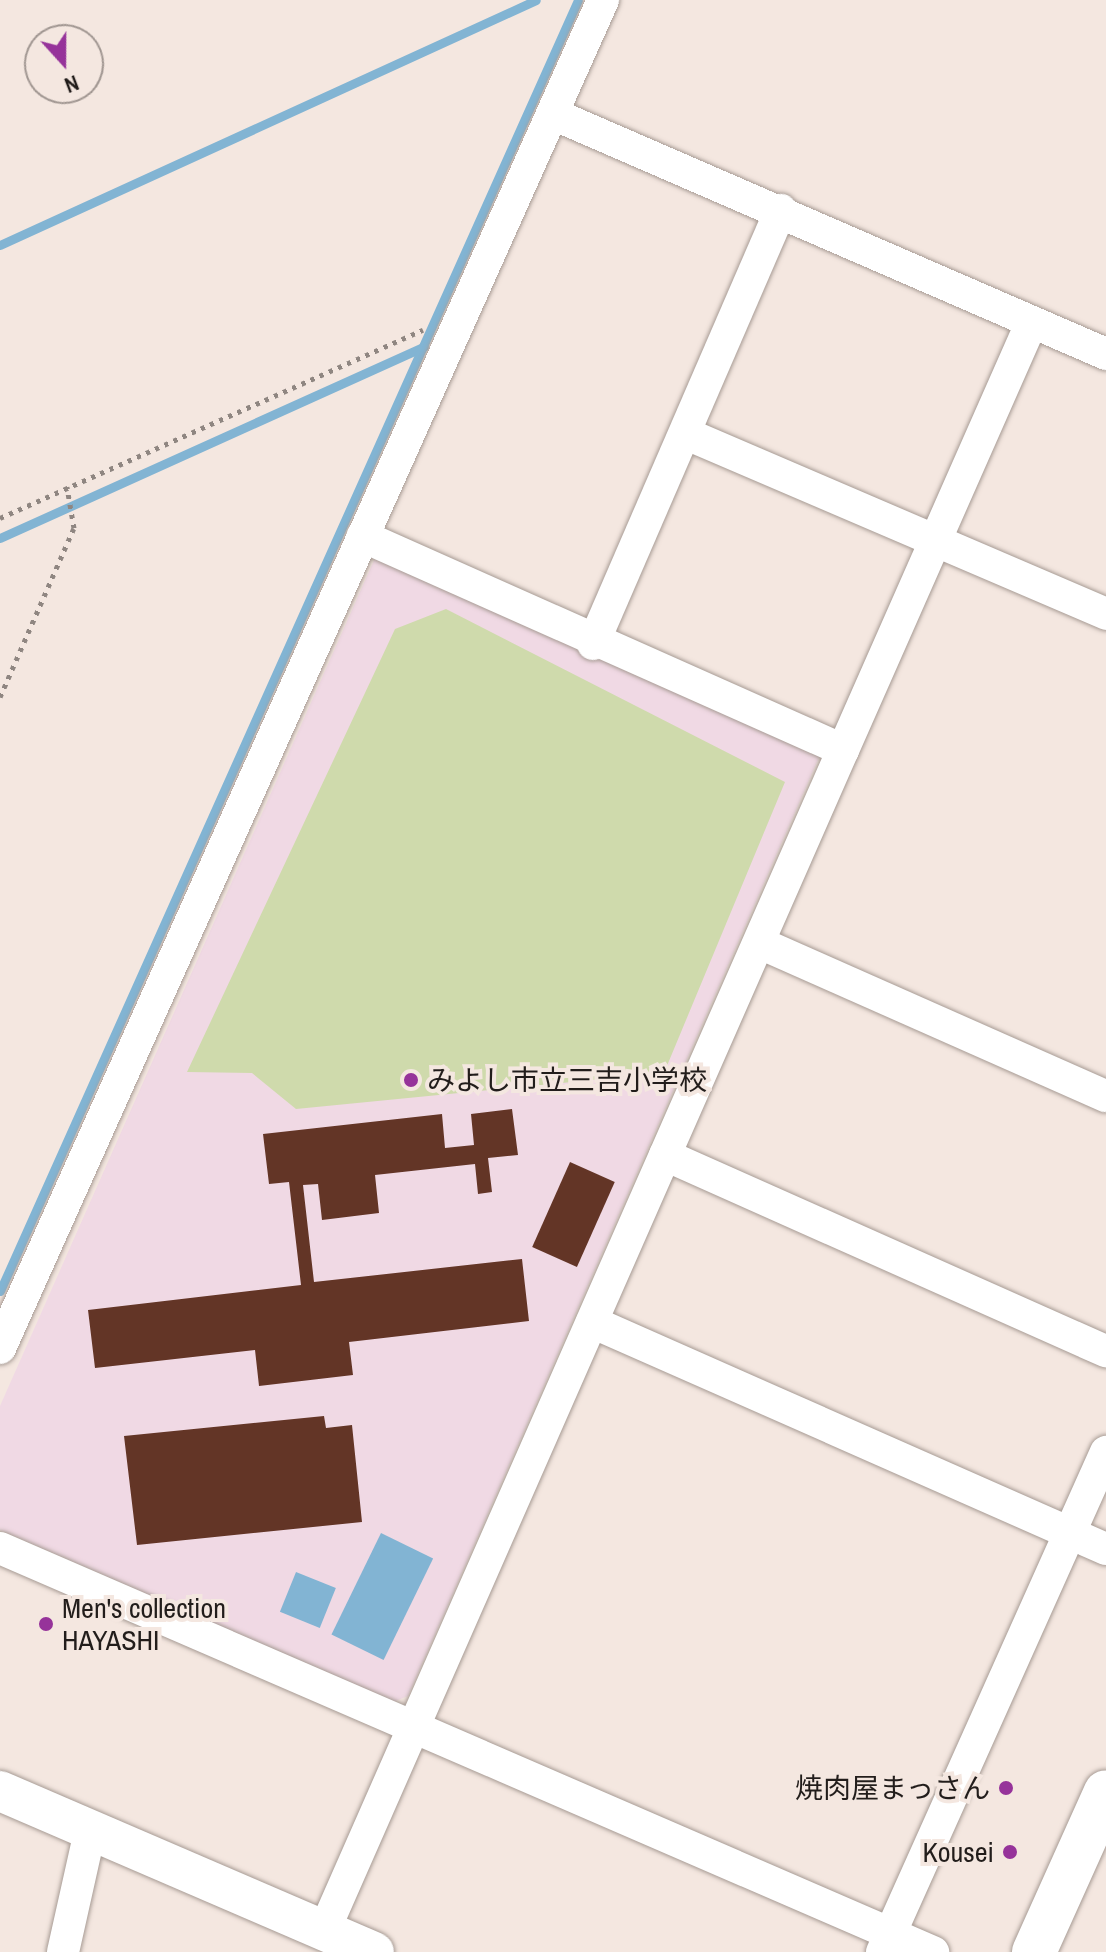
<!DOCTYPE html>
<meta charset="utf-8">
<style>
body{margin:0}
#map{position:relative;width:1106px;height:1952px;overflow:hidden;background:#f4e7e0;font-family:"Archivo Narrow","Noto Sans JP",sans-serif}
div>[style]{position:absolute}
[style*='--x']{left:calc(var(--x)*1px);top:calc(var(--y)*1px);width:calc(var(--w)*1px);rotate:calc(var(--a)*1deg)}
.education>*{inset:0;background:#f0d9e4}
.green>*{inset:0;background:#cfdaac}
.water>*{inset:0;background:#82b4d3;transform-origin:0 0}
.stream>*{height:9px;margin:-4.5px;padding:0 4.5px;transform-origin:4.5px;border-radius:4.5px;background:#82b4d3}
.building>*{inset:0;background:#633526;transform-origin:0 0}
.path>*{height:5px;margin-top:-2.5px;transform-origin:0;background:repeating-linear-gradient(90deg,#8f8681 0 4px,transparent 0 10px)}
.roads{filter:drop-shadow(0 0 2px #a79b94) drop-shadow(0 0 2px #a79b94)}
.minor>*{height:32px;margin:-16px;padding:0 16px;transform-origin:16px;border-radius:16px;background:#fff}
.tertiary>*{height:40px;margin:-20px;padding:0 20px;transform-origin:20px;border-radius:20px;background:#fff}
.primary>*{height:44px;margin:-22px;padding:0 22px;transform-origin:22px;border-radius:22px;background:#fff}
.dots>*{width:22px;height:22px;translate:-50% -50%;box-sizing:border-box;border:4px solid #f4e7e0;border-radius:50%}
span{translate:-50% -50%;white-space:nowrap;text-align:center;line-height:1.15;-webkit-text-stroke:8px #f4e7e0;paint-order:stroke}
.poi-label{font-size:28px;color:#221d1b}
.left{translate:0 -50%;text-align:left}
.right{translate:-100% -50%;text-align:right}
.north{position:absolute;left:24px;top:24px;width:80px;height:80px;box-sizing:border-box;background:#f4e7e0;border:2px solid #a09691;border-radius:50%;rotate:159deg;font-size:22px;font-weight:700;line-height:32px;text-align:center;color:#221d1b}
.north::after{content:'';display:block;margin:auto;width:28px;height:36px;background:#96339a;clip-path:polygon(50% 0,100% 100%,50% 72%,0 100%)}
</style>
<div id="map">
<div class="education">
<div style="clip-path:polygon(375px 558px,821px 753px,408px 1696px,393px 1702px,0 1530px,0 1406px)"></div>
</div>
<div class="green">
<div style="clip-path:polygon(446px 609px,785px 782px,664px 1073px,296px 1109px,252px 1073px,187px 1072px,395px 629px)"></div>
</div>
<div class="water">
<div style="left:381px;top:1533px;width:58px;height:113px;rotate:26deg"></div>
<div style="left:296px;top:1572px;width:43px;height:43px;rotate:22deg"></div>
</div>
<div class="stream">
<div style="--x:0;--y:245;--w:589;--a:-24.56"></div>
<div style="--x:0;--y:538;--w:465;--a:-24.3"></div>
<div style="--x:0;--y:1291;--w:1414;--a:-65.88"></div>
</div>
<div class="building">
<div style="clip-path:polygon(512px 1109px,518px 1155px,488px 1158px,492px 1192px,478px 1194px,475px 1164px,375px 1175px,379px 1213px,322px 1220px,318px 1184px,303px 1185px,314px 1282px,522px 1259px,529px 1321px,349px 1342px,353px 1375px,259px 1386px,255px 1350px,95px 1368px,88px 1310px,301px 1285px,289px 1182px,269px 1184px,263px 1134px,442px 1114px,445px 1148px,474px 1145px,471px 1114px)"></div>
<div style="left:570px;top:1162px;width:49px;height:93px;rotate:24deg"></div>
<div style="clip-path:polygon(324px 1416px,326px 1428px,352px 1425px,362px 1522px,137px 1545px,124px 1436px)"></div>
</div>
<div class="path">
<div style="--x:0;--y:518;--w:463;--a:-24"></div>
<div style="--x:0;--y:697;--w:184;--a:-66.4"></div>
<div style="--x:74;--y:528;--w:42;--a:-99.7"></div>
</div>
<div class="roads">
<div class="minor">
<div style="--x:553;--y:114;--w:603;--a:23.46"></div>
<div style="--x:689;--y:435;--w:454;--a:23.2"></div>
<div style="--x:593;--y:644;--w:473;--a:-66.6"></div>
<div style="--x:843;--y:750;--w:468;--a:-66.2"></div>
<div style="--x:760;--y:943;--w:378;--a:23.9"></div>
<div style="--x:665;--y:1155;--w:483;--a:24"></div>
<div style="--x:592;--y:1322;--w:562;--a:23.83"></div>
<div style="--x:0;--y:1348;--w:1477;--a:-65.9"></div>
<div style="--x:0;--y:1548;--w:1017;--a:23.41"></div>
<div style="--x:324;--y:1931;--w:1290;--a:-66.28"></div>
<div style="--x:843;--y:750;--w:526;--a:-156.02"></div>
<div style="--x:63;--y:1952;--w:124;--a:-77.4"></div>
<div style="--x:882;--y:1952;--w:548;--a:-65.87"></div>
</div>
<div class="tertiary">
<div style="--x:0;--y:1791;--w:407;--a:23.3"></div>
</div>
<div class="primary">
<div style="--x:1034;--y:1952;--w:175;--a:-65.8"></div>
</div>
</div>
<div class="dots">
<div style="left:411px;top:1080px;background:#96339a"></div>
<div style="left:46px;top:1624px;background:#96339a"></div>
<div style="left:1006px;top:1788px;background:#96339a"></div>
<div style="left:1010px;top:1852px;background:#96339a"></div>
</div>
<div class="poi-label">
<span class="left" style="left:427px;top:1080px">みよし市立三吉小学校</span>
<span class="left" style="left:62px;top:1624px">Men's collection<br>HAYASHI</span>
<span class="right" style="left:990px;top:1788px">焼肉屋まっさん</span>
<span class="right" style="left:994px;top:1852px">Kousei</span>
</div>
<div class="north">N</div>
</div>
